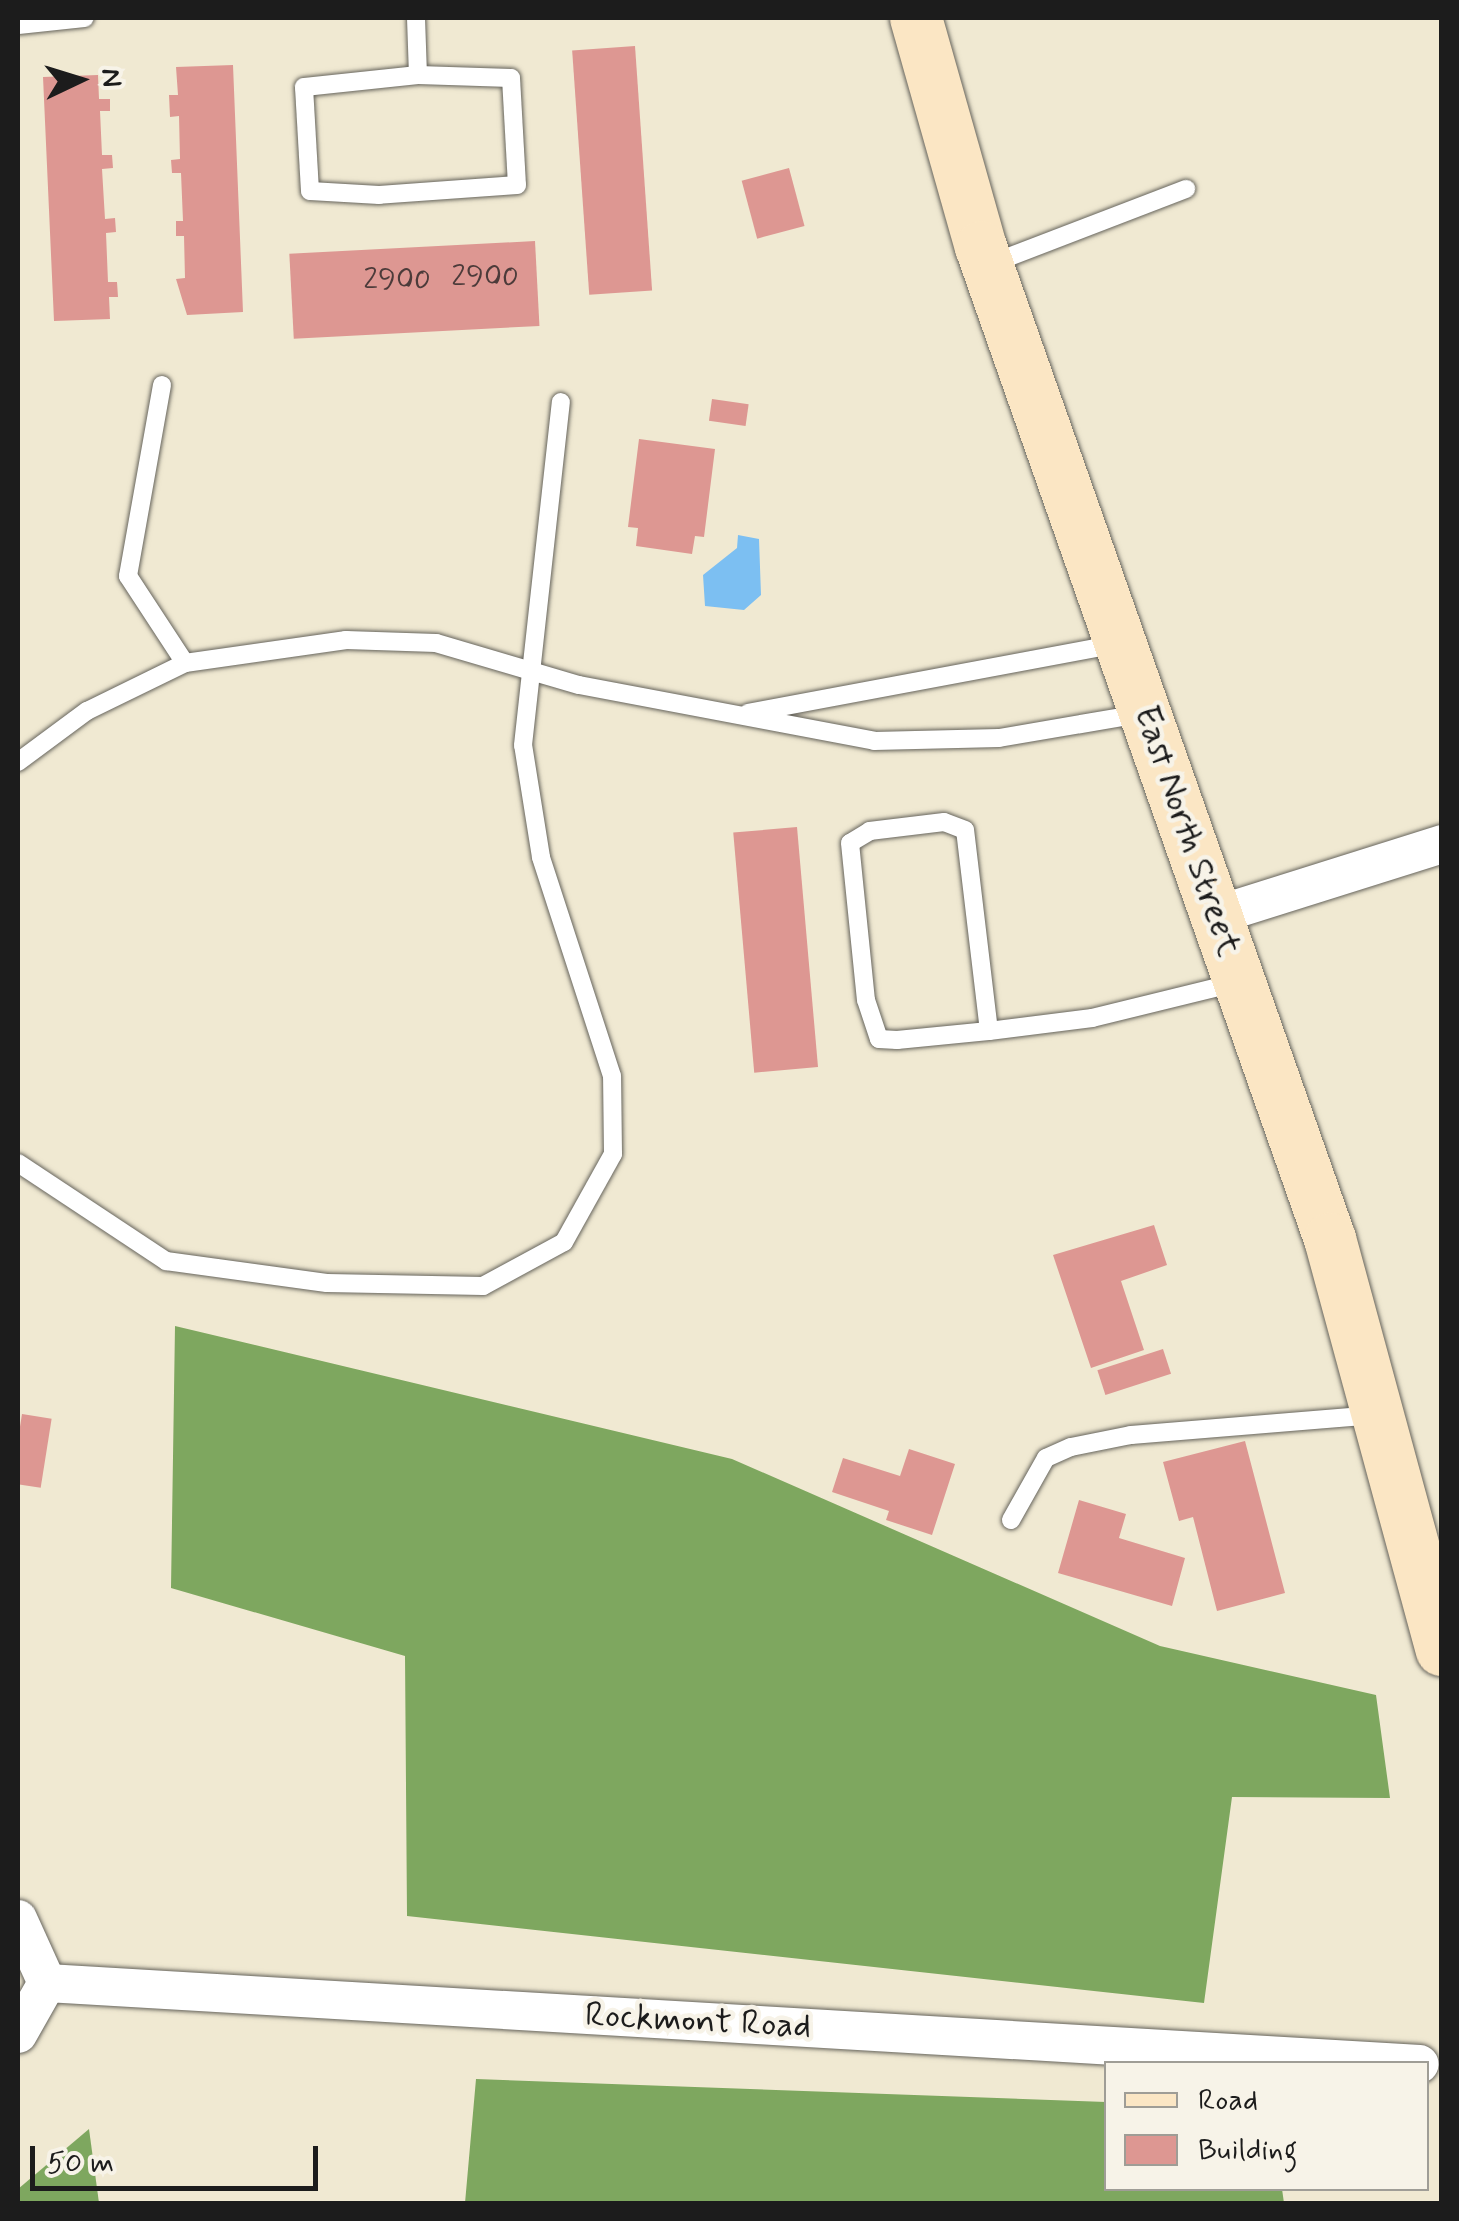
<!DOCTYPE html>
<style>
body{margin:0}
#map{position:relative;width:1459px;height:2221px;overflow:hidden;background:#f0e9d2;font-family:Mynerve,sans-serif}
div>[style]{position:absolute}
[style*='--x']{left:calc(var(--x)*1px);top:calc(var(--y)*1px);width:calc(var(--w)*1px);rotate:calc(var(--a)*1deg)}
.forest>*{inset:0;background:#7ea75f}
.water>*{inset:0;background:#7cbff2}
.building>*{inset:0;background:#dd9792;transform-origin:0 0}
.roads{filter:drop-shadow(0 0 2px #66645c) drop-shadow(0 0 2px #66645c)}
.lane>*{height:18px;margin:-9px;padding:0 9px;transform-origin:9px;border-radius:9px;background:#fff}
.street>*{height:38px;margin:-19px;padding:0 19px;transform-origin:19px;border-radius:19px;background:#fff}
.secondary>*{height:52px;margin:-26px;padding:0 26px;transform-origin:26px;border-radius:26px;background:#fbe6c4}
span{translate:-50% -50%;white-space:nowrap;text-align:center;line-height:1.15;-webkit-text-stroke:9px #f7f3e8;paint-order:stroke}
.number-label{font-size:30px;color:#4c3b3a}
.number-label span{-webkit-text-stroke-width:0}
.street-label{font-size:35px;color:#1c1c1c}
.frame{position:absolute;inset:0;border:20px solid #1c1c1c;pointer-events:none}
.legend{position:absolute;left:1104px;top:2061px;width:325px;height:130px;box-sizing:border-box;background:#f7f3e8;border:2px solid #9f9d96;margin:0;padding:12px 18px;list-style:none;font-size:30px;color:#1c1c1c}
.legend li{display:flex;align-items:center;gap:20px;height:50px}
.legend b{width:50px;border:2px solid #9f9d96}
.north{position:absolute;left:30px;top:30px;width:100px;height:100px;-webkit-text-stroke:8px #f7f3e8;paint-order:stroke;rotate:86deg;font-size:28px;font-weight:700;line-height:40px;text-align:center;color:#1c1c1c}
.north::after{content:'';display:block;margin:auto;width:35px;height:45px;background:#1c1c1c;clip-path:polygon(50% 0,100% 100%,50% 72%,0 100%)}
.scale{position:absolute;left:30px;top:2146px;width:288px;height:45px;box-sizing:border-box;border:5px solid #1c1c1c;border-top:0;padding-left:12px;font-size:30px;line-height:35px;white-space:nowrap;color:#1c1c1c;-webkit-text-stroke:8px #f7f3e8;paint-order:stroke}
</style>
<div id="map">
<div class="forest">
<div style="clip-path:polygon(175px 1326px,732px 1459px,1160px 1646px,1376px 1695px,1390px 1798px,1232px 1797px,1204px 2003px,407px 1916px,405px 1656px,171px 1588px)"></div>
<div style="clip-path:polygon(476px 2079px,1106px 2102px,1106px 2188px,1282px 2189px,1284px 2203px,465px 2203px)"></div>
<div style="clip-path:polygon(89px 2129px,99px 2203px,18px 2203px,18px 2189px)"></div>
</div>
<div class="water">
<div style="clip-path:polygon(738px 535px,759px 539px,761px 595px,744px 610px,705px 606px,703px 575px,737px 548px)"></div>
</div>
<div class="building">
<div style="left:635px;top:46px;width:245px;height:63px;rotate:86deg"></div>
<div style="clip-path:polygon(233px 65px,243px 312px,187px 315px,176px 279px,185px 278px,184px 236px,176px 236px,176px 221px,183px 221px,181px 173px,172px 173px,171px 160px,180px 159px,179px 116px,170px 117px,169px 95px,178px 95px,176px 67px)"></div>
<div style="clip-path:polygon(98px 75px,99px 99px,110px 99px,110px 111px,100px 111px,102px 155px,112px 155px,113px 168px,102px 169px,105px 219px,115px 218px,116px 232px,106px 233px,108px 282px,117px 282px,118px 297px,109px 297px,110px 319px,54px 321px,43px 77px)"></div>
<div style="left:789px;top:168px;width:60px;height:49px;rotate:75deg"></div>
<div style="left:535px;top:241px;width:85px;height:246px;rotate:87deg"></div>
<div style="left:712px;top:399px;width:37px;height:22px;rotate:8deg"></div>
<div style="clip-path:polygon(639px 439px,715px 449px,704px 537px,695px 536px,692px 554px,636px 546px,638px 528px,628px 527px)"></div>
<div style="left:797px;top:827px;width:241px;height:64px;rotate:85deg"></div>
<div style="clip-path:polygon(1154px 1225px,1167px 1265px,1121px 1281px,1144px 1350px,1091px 1368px,1053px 1255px)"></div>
<div style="left:1163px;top:1349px;width:26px;height:69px;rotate:72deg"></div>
<div style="left:22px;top:1414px;width:30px;height:70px;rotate:9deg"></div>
<div style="clip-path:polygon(1245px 1441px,1285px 1593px,1217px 1611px,1193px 1517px,1179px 1521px,1163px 1462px)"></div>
<div style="clip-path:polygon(909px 1449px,955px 1464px,932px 1535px,886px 1520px,889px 1511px,832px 1492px,843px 1458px,900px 1476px)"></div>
<div style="clip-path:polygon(1079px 1500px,1126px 1514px,1119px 1538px,1185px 1558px,1172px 1606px,1058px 1573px)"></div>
</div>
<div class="roads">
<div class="lane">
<div style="--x:416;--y:18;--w:57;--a:88"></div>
<div style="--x:18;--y:25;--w:67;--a:-6"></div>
<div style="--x:418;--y:75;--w:93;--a:1.8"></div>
<div style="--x:511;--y:78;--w:107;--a:86.8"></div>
<div style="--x:517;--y:185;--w:138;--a:175.9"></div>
<div style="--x:379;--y:195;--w:69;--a:-176.7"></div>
<div style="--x:310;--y:191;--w:104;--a:-93.3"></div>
<div style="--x:304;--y:87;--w:115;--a:-6"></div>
<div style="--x:993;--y:263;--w:207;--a:-21"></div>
<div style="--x:162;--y:385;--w:194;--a:100.1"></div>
<div style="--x:128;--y:576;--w:104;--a:56.8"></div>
<div style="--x:748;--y:713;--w:374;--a:-10.6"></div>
<div style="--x:18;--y:762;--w:86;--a:-36.5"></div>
<div style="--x:87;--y:711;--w:109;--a:-26.1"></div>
<div style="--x:185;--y:663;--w:163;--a:-8.1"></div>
<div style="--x:346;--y:640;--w:90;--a:1.9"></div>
<div style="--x:436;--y:643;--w:149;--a:16.4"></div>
<div style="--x:579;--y:685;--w:300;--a:10.7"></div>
<div style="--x:874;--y:741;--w:125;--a:-1.4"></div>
<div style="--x:999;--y:738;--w:142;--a:-9.7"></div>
<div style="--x:989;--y:1031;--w:202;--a:-96.8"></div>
<div style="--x:965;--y:830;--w:22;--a:-159"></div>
<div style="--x:944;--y:822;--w:75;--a:173.1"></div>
<div style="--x:870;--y:831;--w:23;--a:149"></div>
<div style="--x:850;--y:843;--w:158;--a:84.2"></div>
<div style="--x:866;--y:1000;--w:41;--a:71.6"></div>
<div style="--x:879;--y:1039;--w:18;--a:3"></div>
<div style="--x:897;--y:1040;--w:92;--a:-5.6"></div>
<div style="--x:989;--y:1031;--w:104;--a:-7.2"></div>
<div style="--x:1092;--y:1018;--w:147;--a:-13.8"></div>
<div style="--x:18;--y:1163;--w:178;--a:33.5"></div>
<div style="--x:166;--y:1261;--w:162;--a:7.8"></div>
<div style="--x:327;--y:1283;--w:156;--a:1.1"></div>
<div style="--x:483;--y:1286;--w:92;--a:-28.5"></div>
<div style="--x:564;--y:1242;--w:101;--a:-60.9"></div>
<div style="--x:613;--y:1154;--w:78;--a:-90.7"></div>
<div style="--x:612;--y:1076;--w:230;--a:-108"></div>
<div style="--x:541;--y:857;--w:113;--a:-99.1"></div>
<div style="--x:523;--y:745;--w:345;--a:-83.7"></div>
<div style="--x:1011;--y:1520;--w:71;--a:-60.6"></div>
<div style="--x:1046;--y:1458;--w:27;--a:-24"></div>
<div style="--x:1071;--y:1447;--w:61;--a:-11.3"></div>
<div style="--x:1131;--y:1435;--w:245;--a:-4.7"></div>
</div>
<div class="street">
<div style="--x:1217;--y:915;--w:236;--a:-17.5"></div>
<div style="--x:18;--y:1919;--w:70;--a:65.6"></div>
<div style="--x:47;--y:1983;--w:1375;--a:3.38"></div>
<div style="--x:18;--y:2034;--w:59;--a:-60.4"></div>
</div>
<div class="secondary">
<div style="--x:916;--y:18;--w:238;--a:74.2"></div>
<div style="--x:981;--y:247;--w:1052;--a:70.62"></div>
<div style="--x:1330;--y:1239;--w:426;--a:74.8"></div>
</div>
</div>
<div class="number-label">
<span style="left:485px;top:277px">2900</span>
<span style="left:397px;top:280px">2900</span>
</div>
<div class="street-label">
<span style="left:1187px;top:831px;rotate:71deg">East North Street</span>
<span style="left:698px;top:2021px;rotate:3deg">Rockmont Road</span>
</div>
<div class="frame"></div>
<ul class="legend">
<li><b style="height:12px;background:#fbe6c4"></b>Road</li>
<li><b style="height:28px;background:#dd9792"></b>Building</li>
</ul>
<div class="north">N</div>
<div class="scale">50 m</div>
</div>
